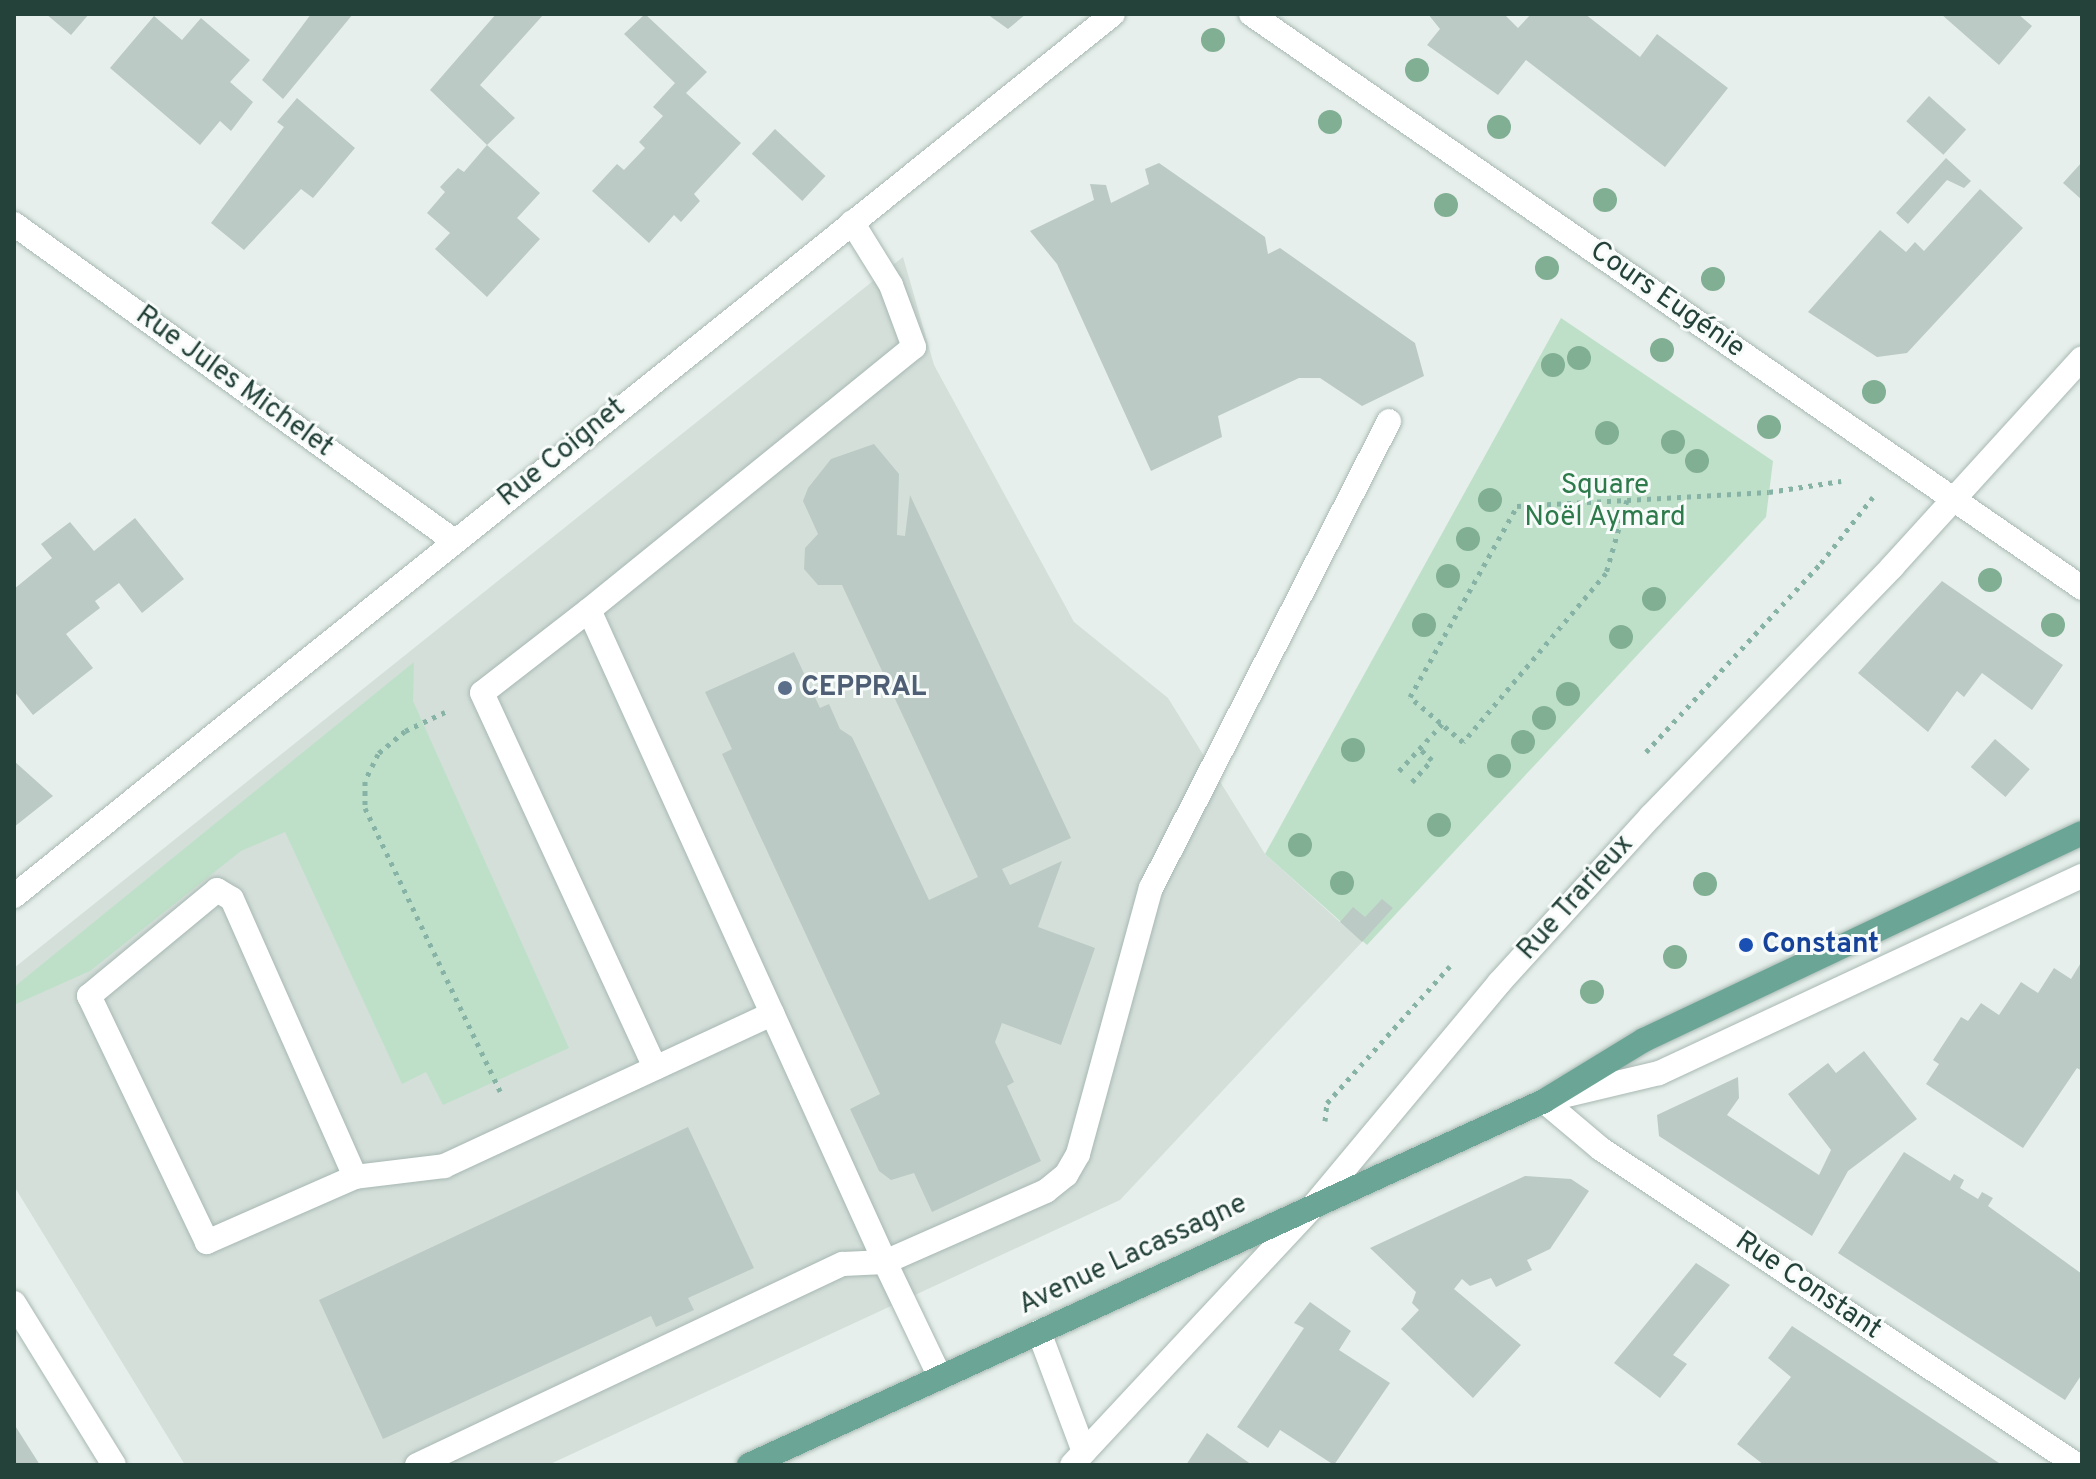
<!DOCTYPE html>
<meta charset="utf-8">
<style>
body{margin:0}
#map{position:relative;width:2096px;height:1479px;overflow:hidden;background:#e6efeb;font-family:Overpass,sans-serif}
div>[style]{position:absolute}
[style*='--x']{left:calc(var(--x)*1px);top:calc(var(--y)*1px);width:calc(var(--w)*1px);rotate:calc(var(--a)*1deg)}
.built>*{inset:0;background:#d4dfda}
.green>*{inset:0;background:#bfe0c8}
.building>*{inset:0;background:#bbcac4;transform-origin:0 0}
.path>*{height:5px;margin-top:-2.5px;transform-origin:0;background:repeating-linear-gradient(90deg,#86b3a5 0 4px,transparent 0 10px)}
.roads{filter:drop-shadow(0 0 2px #a8b8b2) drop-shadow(0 0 2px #a8b8b2)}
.minor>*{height:24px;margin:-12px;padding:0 12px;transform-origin:12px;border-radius:12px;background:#fff}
.major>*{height:24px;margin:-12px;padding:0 12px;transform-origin:12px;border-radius:12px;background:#6aa596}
.trees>*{width:24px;height:24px;margin:-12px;border-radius:50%;background:#80af93}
.dots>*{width:22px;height:22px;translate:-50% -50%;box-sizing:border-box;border:4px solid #f7fbf9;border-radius:50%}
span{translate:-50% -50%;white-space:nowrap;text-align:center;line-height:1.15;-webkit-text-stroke:6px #f7fbf9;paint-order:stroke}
.street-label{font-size:28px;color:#24423a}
.park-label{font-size:28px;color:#2d7a4b}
.service-label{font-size:28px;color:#4e5e75;font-weight:700}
.left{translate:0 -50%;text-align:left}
.transit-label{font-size:28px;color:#164399;font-weight:700}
.frame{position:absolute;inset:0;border:16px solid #24423a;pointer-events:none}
</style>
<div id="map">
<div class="built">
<div style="clip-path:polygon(903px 257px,934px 365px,1074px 622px,1168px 698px,1265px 854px,1362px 942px,1120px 1200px,548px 1465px,185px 1465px,14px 1186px,14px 968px)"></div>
</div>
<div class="green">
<div style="clip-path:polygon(1561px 318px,1773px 461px,1766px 517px,1367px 945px,1265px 854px)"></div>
<div style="clip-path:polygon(414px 662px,413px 701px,569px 1048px,443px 1105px,426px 1072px,402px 1084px,285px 832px,241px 851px,90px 971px,14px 1005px,14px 987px)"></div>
</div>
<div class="building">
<div style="clip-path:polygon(46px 14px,89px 14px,71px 35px)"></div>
<div style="clip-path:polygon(311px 14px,353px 14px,283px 99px,262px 80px)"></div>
<div style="clip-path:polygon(496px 14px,544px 14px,480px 85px,515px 118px,487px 145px,430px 90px)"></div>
<div style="clip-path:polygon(645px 14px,707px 72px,686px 93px,741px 143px,694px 194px,700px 201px,681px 222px,674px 215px,649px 243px,592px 191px,617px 164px,624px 170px,645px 148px,639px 142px,663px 116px,653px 107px,675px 83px,624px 34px)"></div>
<div style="clip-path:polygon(987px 14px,1026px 14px,1008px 29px)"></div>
<div style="clip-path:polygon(1428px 14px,1504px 14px,1518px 28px,1531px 14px,1585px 14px,1640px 57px,1657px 34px,1728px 88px,1665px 167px,1526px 60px,1498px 95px,1427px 45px,1440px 29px)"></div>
<div style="clip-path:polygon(1941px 14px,2018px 14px,2032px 26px,1999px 65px)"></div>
<div style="clip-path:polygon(154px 16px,182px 40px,201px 18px,250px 60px,230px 82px,253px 102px,231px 131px,220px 121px,200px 145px,110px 68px)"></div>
<div style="left:1929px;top:96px;width:50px;height:34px;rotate:42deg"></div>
<div style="clip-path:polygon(297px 98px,355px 148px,313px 198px,301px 189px,244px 250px,211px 223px,284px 127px,277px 122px)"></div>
<div style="left:775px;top:129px;width:69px;height:34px;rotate:43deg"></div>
<div style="clip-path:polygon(487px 145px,540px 193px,517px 218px,540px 239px,487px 297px,435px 249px,450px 233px,427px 213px,445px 192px,440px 187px,458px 168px,464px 172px)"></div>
<div style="clip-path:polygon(1946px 158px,1971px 181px,1964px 188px,1947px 180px,1908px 224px,1896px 213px)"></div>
<div style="clip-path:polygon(2082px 162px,2082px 200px,2063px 183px)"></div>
<div style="clip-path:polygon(1159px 163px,1265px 237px,1268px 254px,1280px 248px,1415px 343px,1424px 376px,1362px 406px,1320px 378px,1299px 378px,1218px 416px,1222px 437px,1151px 471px,1057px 264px,1030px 231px,1094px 200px,1090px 184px,1106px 185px,1111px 203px,1149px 184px,1145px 169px)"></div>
<div style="clip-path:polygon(1980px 189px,2023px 228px,1907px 353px,1877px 357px,1808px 312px,1880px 230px,1906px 252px,1915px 242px,1924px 251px)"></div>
<div style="clip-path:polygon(874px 444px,899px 474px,897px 535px,905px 536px,910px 495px,1071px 838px,1002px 869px,1010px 885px,1062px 861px,1038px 927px,1095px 948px,1061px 1045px,1002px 1023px,995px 1042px,1014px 1082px,1007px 1086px,1041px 1161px,932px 1212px,914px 1173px,891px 1180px,879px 1171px,850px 1109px,880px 1094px,722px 754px,732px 749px,705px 692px,794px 652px,820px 708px,829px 704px,840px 729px,852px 737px,929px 900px,978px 877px,842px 585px,818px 585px,804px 569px,805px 548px,818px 534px,803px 501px,808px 488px,831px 459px)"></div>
<div style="clip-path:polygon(135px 518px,184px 579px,142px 613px,119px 583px,95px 601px,100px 608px,66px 634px,93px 668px,33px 715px,14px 691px,14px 589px,52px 558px,41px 544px,70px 522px,94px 551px)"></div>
<div style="clip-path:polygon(1942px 581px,2063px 665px,2032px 710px,1982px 673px,1964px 697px,1957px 691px,1928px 732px,1858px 673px)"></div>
<div style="left:1995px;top:739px;width:46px;height:37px;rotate:41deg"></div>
<div style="clip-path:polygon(14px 761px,53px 796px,14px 827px)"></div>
<div style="clip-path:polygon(1382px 899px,1393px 908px,1362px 942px,1340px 922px,1353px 907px,1365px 917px)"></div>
<div style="clip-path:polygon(2082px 961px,2082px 1071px,2077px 1068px,2023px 1148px,1926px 1084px,1939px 1064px,1933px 1060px,1961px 1017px,1968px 1021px,1981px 1003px,1999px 1015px,2021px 982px,2038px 993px,2054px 968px,2071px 979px)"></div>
<div style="clip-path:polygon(1864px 1051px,1917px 1119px,1848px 1171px,1812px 1236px,1659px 1136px,1657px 1115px,1738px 1077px,1739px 1098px,1727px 1115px,1819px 1175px,1831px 1150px,1788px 1094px,1828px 1063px,1836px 1073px)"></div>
<div style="clip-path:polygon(688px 1127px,754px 1268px,688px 1298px,694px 1310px,656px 1327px,651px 1316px,383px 1439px,319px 1300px)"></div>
<div style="clip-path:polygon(1904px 1152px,1950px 1181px,1954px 1174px,1964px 1180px,1960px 1188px,1978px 1199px,1982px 1192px,1993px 1198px,1988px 1206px,2082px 1274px,2082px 1374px,2065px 1400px,1838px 1253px)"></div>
<div style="clip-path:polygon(1525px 1176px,1571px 1179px,1589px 1191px,1550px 1249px,1527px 1260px,1532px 1270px,1496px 1287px,1491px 1278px,1470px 1286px,1462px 1279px,1454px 1289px,1521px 1345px,1473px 1398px,1401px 1329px,1419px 1310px,1412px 1303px,1416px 1292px,1370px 1248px)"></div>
<div style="clip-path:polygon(1696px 1263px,1730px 1285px,1673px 1355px,1687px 1364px,1660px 1398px,1614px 1363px)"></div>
<div style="clip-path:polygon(1310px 1302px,1351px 1331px,1339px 1350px,1390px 1383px,1334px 1465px,1280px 1430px,1268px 1448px,1237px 1427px,1304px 1328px,1294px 1323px)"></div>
<div style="clip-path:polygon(1792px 1326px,1818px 1343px,2002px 1465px,1764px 1465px,1737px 1444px,1791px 1377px,1768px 1358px)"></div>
<div style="clip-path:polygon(14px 1424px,40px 1465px,14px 1465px)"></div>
<div style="clip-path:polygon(1207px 1433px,1252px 1465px,1186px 1465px)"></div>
</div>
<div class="path">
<div style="--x:1627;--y:500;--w:76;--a:106"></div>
<div style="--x:1606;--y:573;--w:221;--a:130.2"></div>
<div style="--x:1463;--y:742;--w:70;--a:-139.7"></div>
<div style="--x:1410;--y:697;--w:219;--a:-60.7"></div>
<div style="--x:1517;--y:506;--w:110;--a:-3.1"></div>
<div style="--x:1627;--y:500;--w:142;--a:-3.2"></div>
<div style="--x:1769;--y:492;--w:73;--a:-8.7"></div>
<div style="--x:445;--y:712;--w:44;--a:154.6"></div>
<div style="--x:405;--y:731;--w:35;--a:140"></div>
<div style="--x:378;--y:754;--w:30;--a:116"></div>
<div style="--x:365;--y:781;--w:27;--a:90"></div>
<div style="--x:365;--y:808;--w:314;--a:64.5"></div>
<div style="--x:1646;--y:752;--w:258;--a:-47.2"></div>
<div style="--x:1821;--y:563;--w:84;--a:-51.8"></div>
<div style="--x:1399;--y:771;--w:64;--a:-47.5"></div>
<div style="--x:1412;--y:782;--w:30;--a:-48"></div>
<div style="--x:1432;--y:760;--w:16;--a:-137"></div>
<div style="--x:1325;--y:1121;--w:18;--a:-84"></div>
<div style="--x:1327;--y:1103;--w:184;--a:-48.1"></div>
</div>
<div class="roads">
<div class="minor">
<div style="--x:1251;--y:14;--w:1010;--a:34.63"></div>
<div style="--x:14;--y:224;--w:541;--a:35.75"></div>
<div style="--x:589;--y:610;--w:135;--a:142.2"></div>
<div style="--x:482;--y:693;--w:413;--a:65.2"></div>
<div style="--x:217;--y:890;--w:17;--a:31"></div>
<div style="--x:232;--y:899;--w:304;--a:66.1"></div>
<div style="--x:355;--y:1177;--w:162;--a:156.3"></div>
<div style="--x:207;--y:1242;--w:273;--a:-115.6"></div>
<div style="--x:89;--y:996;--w:166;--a:-39.6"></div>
<div style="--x:14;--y:896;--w:1409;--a:-38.75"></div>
<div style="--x:1554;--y:1098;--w:108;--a:-13.4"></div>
<div style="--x:1659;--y:1073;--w:467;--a:-25"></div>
<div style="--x:1544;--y:1101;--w:75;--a:40.1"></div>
<div style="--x:1601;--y:1149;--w:571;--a:33.58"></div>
<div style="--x:355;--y:1177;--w:90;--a:-7"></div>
<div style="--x:444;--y:1166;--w:362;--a:-24.9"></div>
<div style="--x:14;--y:1303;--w:190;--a:58.3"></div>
<div style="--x:1039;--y:1332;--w:128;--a:69.4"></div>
<div style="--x:940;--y:1377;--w:127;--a:-115.6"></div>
<div style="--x:885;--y:1262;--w:176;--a:-23.8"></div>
<div style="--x:1046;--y:1191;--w:26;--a:-39"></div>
<div style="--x:1066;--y:1175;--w:24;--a:-60"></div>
<div style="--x:1078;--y:1154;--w:276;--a:-74.7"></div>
<div style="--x:1151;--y:888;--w:524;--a:-62.99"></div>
<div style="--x:417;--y:1465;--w:471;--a:-25.3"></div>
<div style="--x:843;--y:1264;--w:42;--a:-2.7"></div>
<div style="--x:885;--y:1262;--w:716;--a:-114.42"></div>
<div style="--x:589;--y:610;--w:418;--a:-39"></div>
<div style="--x:914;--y:347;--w:66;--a:-110.4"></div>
<div style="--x:891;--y:285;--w:74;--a:-121.8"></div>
<div style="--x:1072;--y:1465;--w:357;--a:-47"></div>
<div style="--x:1315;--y:1204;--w:288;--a:-50.2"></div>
<div style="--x:1499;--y:983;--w:226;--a:-47.7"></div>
<div style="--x:1651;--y:816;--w:347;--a:-45.9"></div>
<div style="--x:1892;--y:567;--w:282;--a:-47.7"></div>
</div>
<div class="major">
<div style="--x:749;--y:1465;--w:874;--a:-24.6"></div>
<div style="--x:1544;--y:1101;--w:117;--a:-31.4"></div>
<div style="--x:1644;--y:1040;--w:484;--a:-25.3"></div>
</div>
</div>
<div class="trees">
<div style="left:1213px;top:40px"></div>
<div style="left:1417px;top:70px"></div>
<div style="left:1330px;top:122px"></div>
<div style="left:1499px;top:127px"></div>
<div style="left:1605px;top:200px"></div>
<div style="left:1446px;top:205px"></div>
<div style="left:1547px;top:268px"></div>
<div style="left:1713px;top:279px"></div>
<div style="left:1662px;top:350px"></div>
<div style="left:1579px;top:358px"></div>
<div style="left:1553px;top:365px"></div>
<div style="left:1874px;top:392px"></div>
<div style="left:1769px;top:427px"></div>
<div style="left:1607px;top:433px"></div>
<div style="left:1673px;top:442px"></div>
<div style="left:1697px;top:461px"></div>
<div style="left:1490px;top:500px"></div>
<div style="left:1468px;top:539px"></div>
<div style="left:1448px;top:576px"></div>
<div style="left:1990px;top:580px"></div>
<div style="left:1654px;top:599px"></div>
<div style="left:1424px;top:625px"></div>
<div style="left:2053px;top:625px"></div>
<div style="left:1621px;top:637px"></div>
<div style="left:1568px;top:694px"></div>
<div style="left:1544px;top:718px"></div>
<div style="left:1523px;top:742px"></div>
<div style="left:1353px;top:750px"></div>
<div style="left:1499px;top:766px"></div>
<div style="left:1439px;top:825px"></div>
<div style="left:1300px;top:845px"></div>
<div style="left:1342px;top:883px"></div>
<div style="left:1705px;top:884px"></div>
<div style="left:1675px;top:957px"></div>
<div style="left:1592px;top:992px"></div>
</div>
<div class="dots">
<div style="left:785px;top:688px;background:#5c6f8a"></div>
<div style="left:1746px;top:945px;background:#1a4fb4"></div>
</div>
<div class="street-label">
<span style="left:1667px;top:300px;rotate:35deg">Cours Eugénie</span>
<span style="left:234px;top:382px;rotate:36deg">Rue Jules Michelet</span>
<span style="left:562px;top:453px;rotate:-39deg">Rue Coignet</span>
<span style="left:1576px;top:898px;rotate:-48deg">Rue Trarieux</span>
<span style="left:1133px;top:1255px;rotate:-25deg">Avenue Lacassagne</span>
<span style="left:1808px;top:1286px;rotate:34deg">Rue Constant</span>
</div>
<div class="park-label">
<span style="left:1605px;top:502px">Square<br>Noël Aymard</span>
</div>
<div class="service-label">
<span class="left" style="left:801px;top:688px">CEPPRAL</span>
</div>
<div class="transit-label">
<span class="left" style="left:1762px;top:945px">Constant</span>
</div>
<div class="frame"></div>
</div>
